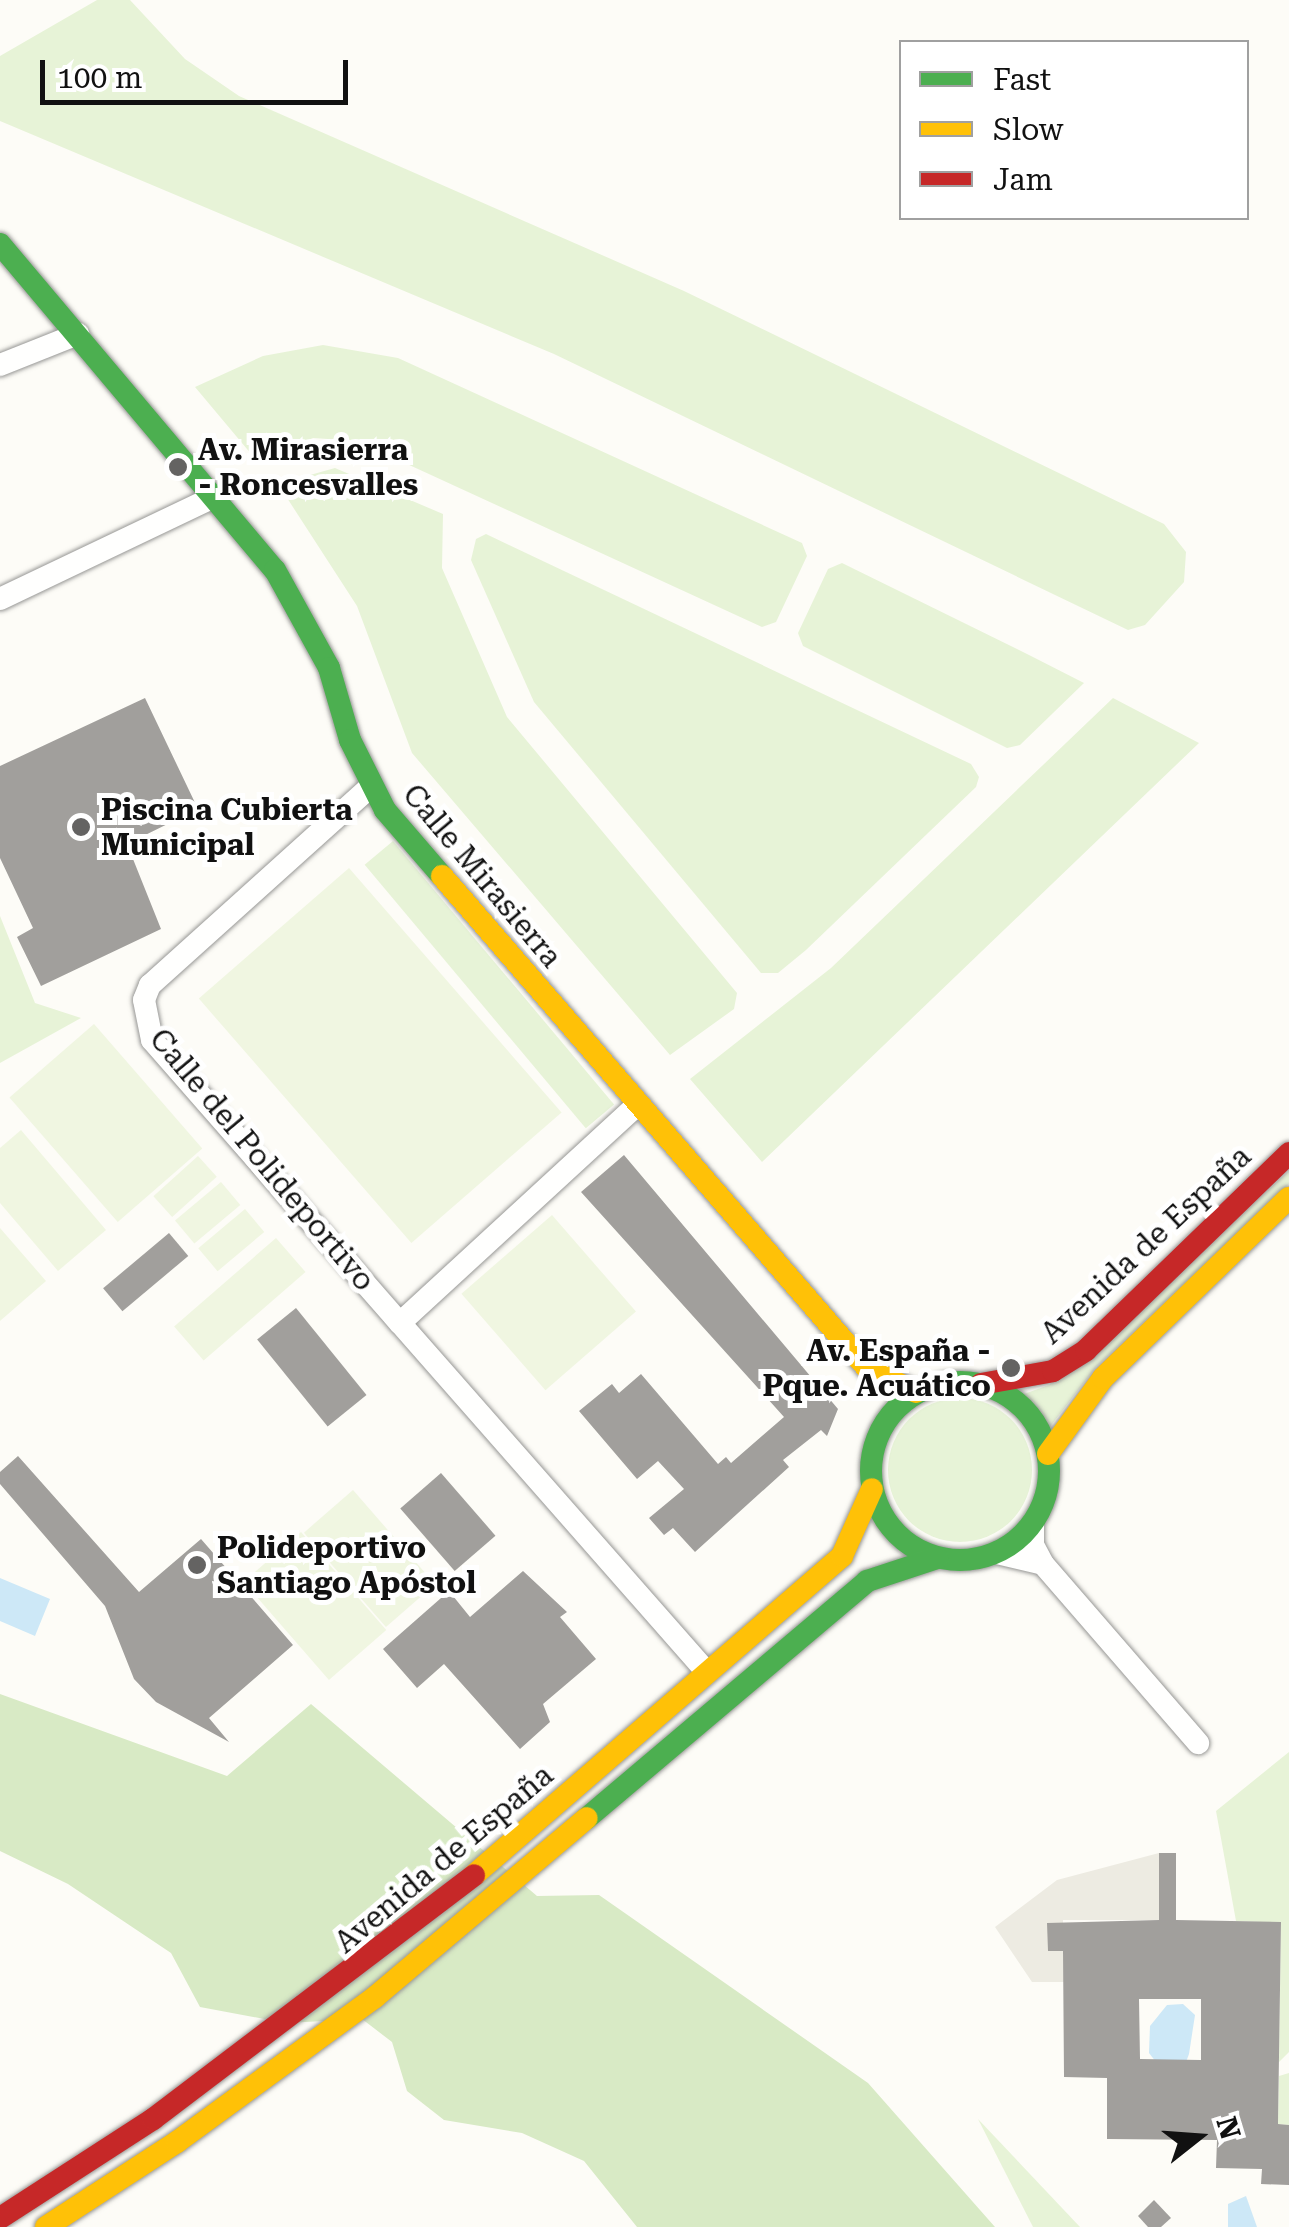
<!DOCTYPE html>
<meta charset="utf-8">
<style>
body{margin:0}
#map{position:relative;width:1289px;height:2227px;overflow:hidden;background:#fdfcf7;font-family:"Roboto Serif",serif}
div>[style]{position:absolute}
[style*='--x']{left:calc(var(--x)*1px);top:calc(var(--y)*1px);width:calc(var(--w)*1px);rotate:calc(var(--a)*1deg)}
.green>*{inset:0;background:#e7f3d7;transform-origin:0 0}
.round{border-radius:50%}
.forest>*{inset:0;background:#d8eac5}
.pitch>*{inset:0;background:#f0f6e1;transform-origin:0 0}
.plaza>*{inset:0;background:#edebe2}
.water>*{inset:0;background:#cde8f7}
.building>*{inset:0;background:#a19f9c;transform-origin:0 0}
.roads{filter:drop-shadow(0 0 2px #979795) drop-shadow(0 0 2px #979795)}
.street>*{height:22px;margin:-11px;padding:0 11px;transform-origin:11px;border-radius:11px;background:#fffffe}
.fast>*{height:22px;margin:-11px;padding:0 11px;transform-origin:11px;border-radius:11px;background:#4caf50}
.fast>.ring{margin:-11px;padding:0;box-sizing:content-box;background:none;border:22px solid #4caf50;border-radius:50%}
.slow>*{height:22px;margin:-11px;padding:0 11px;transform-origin:11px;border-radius:11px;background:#ffc107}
.jam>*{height:22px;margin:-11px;padding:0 11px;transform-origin:11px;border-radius:11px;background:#c62828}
.dots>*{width:28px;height:28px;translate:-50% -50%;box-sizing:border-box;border:5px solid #fff;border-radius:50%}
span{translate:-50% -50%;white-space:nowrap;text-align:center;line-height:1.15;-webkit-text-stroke:10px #fff;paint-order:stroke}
.poi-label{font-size:30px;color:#111;font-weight:700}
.left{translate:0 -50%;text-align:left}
.right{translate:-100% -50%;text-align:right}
.street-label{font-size:30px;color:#111}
.legend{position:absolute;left:899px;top:40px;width:350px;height:180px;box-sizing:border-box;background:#fff;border:2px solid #a0a0a0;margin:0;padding:12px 18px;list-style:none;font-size:30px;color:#111}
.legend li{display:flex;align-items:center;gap:20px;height:50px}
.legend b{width:50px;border:2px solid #a0a0a0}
.north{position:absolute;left:1149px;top:2087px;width:100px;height:100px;-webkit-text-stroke:8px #fff;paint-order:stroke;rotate:73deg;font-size:28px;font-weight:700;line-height:40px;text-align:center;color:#111}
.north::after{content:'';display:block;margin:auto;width:35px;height:45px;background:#111;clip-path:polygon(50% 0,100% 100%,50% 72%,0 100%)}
.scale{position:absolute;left:40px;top:60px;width:308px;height:45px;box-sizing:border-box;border:5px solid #111;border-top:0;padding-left:12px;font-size:30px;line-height:35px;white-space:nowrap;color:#111;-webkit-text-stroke:8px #fff;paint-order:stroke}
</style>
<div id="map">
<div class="green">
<div style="clip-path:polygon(97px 0,130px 0,185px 59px,239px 96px,684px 291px,1164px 524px,1186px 552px,1184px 582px,1145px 625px,1128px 630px,554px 354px,0 121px,0 56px)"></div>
<div style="clip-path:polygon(323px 345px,398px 358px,802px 543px,807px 556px,776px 622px,762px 627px,357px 441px,313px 438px,257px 461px,195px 387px,263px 356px)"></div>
<div style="clip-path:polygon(335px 468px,443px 514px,442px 568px,507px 717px,737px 993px,734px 1009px,670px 1055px,412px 753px,357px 606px,278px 484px)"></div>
<div style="clip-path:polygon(486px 534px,971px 764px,979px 777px,976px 787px,806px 950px,778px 973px,761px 973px,534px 702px,471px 560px,476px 539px)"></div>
<div style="clip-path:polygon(842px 563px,1031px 656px,1084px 683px,1020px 745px,1007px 748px,803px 646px,798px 633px,828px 569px)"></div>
<div style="clip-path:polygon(1113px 698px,1199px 743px,762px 1162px,690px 1079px,831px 968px)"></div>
<div style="left:393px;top:841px;width:344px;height:37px;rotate:50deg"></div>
<div style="clip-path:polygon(0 916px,35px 1003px,81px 1018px,0 1063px)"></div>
<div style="clip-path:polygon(1289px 1171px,1289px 1184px,1096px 1367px,1049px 1428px,1024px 1394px,1049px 1385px)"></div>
<div class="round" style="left:888px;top:1398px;width:144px;height:144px"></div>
<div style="clip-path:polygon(1289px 1752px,1289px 2052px,1279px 2062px,1281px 1923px,1236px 1921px,1216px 1811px)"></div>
<div style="clip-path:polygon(1289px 2073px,1289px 2125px,1278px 2124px,1279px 2076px)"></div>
<div style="clip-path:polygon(978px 2119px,1080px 2227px,1033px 2227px)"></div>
</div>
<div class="forest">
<div style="clip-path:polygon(0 1694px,227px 1776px,311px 1704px,537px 1896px,599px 1895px,868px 2083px,995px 2227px,637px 2227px,584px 2161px,522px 2133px,444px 2120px,407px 2091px,392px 2042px,362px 2019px,286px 2023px,200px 2007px,171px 1953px,68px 1884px,0 1851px)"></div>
</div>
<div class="pitch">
<div style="left:349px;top:868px;width:324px;height:199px;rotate:49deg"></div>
<div style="left:94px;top:1024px;width:165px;height:112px;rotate:49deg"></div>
<div style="clip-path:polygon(21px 1130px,106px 1230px,58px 1271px,0 1203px,0 1148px)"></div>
<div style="left:198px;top:1156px;width:28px;height:60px;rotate:48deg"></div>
<div style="left:221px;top:1182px;width:30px;height:60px;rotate:50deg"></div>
<div style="left:245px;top:1209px;width:30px;height:61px;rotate:50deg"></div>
<div style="left:552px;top:1215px;width:128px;height:120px;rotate:49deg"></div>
<div style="clip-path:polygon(0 1228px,46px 1281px,0 1321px)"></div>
<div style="left:276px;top:1238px;width:45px;height:135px;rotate:49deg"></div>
<div style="left:353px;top:1490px;width:125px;height:65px;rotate:49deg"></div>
<div style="left:301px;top:1532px;width:130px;height:76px;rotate:49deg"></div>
</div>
<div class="plaza">
<div style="clip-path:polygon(1159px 1853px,1159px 1920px,1063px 1920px,1064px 1982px,1032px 1982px,995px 1927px,1057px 1880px)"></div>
</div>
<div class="water">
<div style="clip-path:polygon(0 1578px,50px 1599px,35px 1636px,0 1621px)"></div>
<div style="clip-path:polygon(1183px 2004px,1195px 2015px,1189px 2054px,1186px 2062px,1156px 2062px,1149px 2053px,1150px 2026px,1167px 2005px)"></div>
<div style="clip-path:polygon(1246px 2196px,1257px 2227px,1228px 2227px,1228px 2204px)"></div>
</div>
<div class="building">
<div style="clip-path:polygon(145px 698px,198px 809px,127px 844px,161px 929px,41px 986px,17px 937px,33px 928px,0 858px,0 766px)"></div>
<div style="clip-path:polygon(624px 1155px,838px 1409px,827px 1436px,821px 1430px,783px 1460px,789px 1467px,695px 1552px,673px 1528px,664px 1535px,649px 1518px,684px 1489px,658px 1461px,637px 1479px,579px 1411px,612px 1384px,619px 1393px,641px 1374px,718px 1464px,726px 1457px,731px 1463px,784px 1417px,581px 1192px)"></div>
<div style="left:169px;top:1233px;width:30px;height:86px;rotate:50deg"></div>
<div style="left:296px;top:1308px;width:112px;height:50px;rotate:51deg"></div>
<div style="clip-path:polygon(18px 1456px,139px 1592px,201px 1539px,293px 1645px,209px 1718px,229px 1742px,156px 1702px,134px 1679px,105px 1606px,0 1484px,0 1472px)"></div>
<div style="left:441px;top:1473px;width:83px;height:54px;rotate:49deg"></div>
<div style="clip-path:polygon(523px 1571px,567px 1612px,560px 1617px,596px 1659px,543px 1704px,550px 1722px,520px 1749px,444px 1664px,417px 1688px,383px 1649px,449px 1591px,470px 1617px)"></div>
<div style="clip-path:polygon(evenodd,1159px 1853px,1176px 1853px,1176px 1920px,1281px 1922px,1278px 2124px,1289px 2125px,1289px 2185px,1261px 2184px,1262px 2169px,1216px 2168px,1217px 2140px,1107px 2139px,1107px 2078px,1064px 2077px,1063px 1951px,1048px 1951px,1047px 1923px,1159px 1920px,1159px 1853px,1139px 1999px,1201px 1999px,1201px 2060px,1140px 2059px,1139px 1999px)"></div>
<div style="clip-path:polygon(1154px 2200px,1171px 2218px,1161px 2227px,1148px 2227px,1138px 2216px)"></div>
</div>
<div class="roads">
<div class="street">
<div style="--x:0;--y:365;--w:84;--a:-21.7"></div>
<div style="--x:0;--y:599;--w:239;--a:-25.5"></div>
<div style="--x:369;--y:788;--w:295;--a:138"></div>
<div style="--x:150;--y:985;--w:16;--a:112"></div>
<div style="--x:144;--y:1000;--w:41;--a:78.7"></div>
<div style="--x:152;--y:1040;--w:376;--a:48.8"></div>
<div style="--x:400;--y:1323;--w:322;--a:-42.6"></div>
<div style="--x:400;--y:1323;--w:465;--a:48.7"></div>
<div style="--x:1033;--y:1523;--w:22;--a:90"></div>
<div style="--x:1033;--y:1545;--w:21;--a:62"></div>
<div style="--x:1043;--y:1564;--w:237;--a:49.1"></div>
<div style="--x:997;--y:1553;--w:47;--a:13.4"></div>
</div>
<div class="fast">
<div style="--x:0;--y:244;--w:426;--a:49.9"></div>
<div style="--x:275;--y:570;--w:112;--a:61.1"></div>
<div style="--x:329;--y:668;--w:75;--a:73.7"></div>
<div style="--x:350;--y:740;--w:78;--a:63.4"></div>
<div style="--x:385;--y:810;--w:87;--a:49.2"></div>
<div class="ring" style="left:871px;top:1382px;width:156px;height:156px"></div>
<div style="--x:587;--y:1818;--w:367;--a:-40.2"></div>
<div style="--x:867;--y:1581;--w:74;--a:-18.2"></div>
</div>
<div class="slow">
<div style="--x:442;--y:876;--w:652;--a:49.17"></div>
<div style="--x:868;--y:1369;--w:53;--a:25.6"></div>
<div style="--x:1048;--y:1454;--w:94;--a:-54.1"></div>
<div style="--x:1103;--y:1378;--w:259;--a:-44.1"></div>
<div style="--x:474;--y:1875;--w:487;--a:-40.9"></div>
<div style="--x:842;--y:1556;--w:73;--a:-65.9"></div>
<div style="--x:46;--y:2227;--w:156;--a:-33"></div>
<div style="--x:177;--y:2142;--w:245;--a:-36.2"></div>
<div style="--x:375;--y:1997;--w:277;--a:-40.2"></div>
</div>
<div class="jam">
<div style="--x:981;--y:1384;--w:73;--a:-10.2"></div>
<div style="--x:1053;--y:1371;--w:39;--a:-32"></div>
<div style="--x:1086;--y:1350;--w:283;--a:-44.1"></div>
<div style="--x:0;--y:2218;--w:182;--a:-32.9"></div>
<div style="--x:153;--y:2119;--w:403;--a:-37.2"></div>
</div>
</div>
<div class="dots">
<div style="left:178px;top:467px;background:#646362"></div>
<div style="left:81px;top:827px;background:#646362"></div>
<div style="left:1011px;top:1368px;background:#646362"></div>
<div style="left:197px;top:1565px;background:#646362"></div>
</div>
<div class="poi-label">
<span class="left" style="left:198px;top:467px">Av. Mirasierra<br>- Roncesvalles</span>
<span class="left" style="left:101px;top:827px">Piscina Cubierta<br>Municipal</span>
<span class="right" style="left:991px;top:1368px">Av. España -<br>Pque. Acuático</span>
<span class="left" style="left:217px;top:1565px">Polideportivo<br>Santiago Apóstol</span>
</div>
<div class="street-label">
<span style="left:482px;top:876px;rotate:50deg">Calle Mirasierra</span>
<span style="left:262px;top:1160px;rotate:50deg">Calle del Polideportivo</span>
<span style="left:1146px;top:1245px;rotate:-43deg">Avenida de España</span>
<span style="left:444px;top:1859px;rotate:-40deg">Avenida de España</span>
</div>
<ul class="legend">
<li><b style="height:12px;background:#4caf50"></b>Fast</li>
<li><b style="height:12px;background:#ffc107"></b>Slow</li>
<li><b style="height:12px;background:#c62828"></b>Jam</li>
</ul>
<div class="north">N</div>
<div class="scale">100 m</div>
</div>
